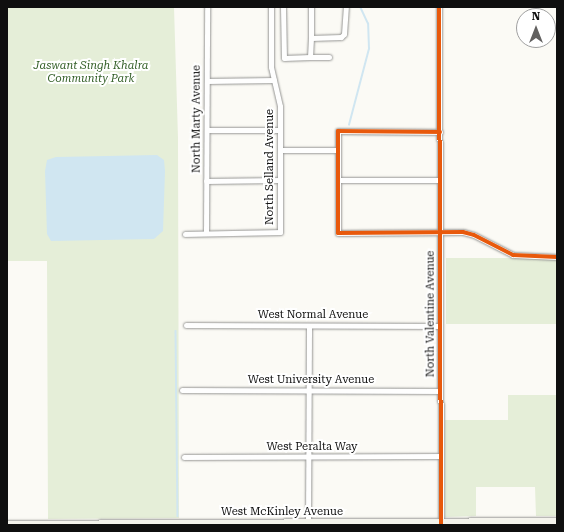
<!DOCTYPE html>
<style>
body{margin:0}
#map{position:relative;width:564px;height:532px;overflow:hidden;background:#fbfaf5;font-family:"Roboto Serif",serif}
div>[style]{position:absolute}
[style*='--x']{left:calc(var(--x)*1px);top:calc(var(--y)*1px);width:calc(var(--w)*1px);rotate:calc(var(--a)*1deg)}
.green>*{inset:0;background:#e5eed8;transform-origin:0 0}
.water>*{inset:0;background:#d0e6f1}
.stream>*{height:1.5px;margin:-0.75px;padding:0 0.75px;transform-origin:0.75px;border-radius:0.75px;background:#d0e6f1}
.roads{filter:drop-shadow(0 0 1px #959593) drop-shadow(0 0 1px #959593)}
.street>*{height:5px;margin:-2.5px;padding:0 2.5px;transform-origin:2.5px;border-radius:2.5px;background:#fefefe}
.secondary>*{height:7px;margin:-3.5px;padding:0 3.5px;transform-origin:3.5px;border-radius:3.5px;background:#f4f3ec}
.cycleway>*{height:4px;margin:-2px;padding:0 2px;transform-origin:2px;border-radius:2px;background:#e8590c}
span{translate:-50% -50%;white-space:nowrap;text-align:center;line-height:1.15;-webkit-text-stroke:4px #fff;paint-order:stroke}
.park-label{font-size:11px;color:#335f27;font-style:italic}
.street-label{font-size:11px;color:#0f0f0f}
.frame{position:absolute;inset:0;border:8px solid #0f0f0f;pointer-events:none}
.north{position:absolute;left:516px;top:8px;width:40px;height:40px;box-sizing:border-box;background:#fff;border:1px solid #9f9f9f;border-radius:50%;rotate:0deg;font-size:11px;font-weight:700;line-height:16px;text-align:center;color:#0f0f0f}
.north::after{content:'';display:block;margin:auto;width:14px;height:18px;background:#626160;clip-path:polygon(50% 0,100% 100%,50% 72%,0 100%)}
</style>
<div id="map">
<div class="green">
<div style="clip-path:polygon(174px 7px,178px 138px,179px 518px,48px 519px,47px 261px,7px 261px,7px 8px)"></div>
<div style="left:446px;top:258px;width:111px;height:66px"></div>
<div style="clip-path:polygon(508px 395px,557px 395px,557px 516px,536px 516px,535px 487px,476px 487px,476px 516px,445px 517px,445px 420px,508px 420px)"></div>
</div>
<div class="water">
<div style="clip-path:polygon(157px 155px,164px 160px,165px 171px,163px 231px,154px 239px,51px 241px,47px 234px,45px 171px,47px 160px,56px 157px)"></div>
</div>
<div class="stream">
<div style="--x:349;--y:125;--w:79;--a:-75.3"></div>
<div style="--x:369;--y:49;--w:25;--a:-92"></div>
<div style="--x:368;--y:24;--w:19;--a:-115"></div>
<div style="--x:176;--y:331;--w:185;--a:89.4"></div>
</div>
<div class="roads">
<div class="street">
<div style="--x:283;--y:7;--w:51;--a:88.9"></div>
<div style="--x:284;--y:58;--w:26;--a:-2"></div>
<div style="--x:439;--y:7;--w:517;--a:89.78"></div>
<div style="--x:311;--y:38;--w:31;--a:-90"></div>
<div style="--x:329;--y:57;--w:19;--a:180"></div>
<div style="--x:310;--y:57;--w:19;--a:-87"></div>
<div style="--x:311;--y:38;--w:30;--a:-2"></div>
<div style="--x:341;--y:37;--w:4;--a:-45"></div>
<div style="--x:344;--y:34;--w:27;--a:-86"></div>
<div style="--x:207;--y:81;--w:67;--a:-0.9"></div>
<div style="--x:207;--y:130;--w:73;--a:0"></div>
<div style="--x:440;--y:132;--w:102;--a:-179.4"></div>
<div style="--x:338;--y:131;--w:102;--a:90"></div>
<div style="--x:338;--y:233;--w:125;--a:-0.5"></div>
<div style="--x:463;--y:232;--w:11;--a:15"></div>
<div style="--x:474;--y:235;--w:44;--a:27.1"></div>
<div style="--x:513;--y:255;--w:44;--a:2.6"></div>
<div style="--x:280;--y:150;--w:58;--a:0"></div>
<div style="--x:339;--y:180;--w:101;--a:0"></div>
<div style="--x:206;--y:181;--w:74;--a:-0.8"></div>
<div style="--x:206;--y:232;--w:225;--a:-89.7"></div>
<div style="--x:185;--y:234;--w:95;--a:-1.2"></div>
<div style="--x:280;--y:232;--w:126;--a:-90"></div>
<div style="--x:280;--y:106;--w:40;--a:-103"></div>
<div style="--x:271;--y:67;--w:60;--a:-90"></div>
<div style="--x:186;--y:325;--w:254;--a:0.2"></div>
<div style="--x:182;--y:390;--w:258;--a:0.2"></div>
<div style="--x:184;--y:457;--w:256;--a:-0.2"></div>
<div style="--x:308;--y:522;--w:196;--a:-89.7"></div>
</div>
<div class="secondary">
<div style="--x:7;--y:524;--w:550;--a:-0.31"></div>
</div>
</div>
<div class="cycleway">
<div style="--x:439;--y:7;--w:518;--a:89.78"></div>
<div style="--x:440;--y:132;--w:102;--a:-179.4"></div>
<div style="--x:338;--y:131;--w:102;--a:90"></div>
<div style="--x:338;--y:233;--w:125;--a:-0.5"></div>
<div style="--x:463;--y:232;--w:11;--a:15"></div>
<div style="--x:474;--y:235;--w:44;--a:27.1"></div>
<div style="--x:513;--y:255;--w:44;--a:2.6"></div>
</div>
<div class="park-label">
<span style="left:91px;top:73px">Jaswant Singh Khalra<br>Community Park</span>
</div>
<div class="street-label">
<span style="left:197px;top:119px;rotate:-90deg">North Marty Avenue</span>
<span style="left:270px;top:167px;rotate:-90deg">North Selland Avenue</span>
<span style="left:431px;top:314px;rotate:-90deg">North Valentine Avenue</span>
<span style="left:313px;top:315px">West Normal Avenue</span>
<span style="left:311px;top:380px">West University Avenue</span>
<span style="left:312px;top:447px">West Peralta Way</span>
<span style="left:282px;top:512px">West McKinley Avenue</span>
</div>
<div class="frame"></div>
<div class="north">N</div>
</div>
